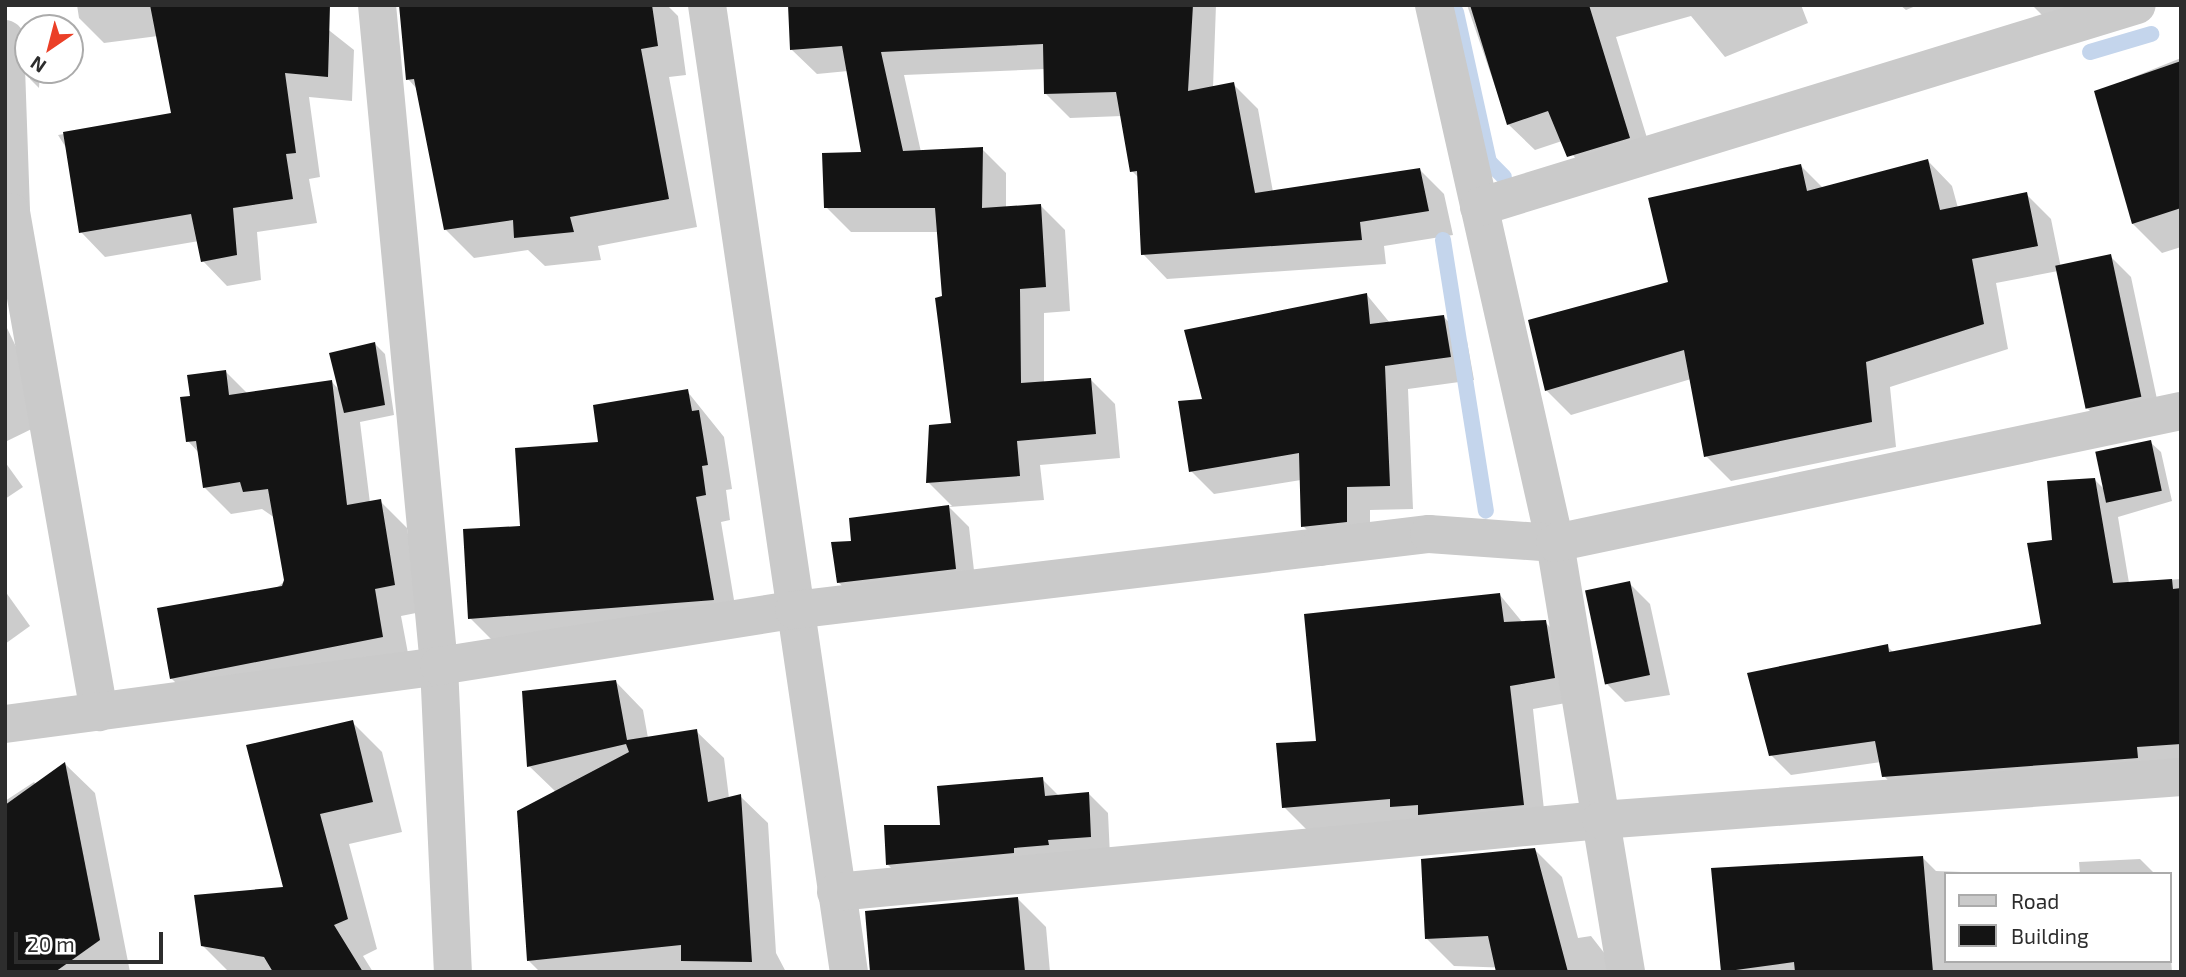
<!DOCTYPE html>
<style>
body{margin:0}
#map{position:relative;width:2186px;height:977px;overflow:hidden;background:#fff;font-family:"Exo 2",sans-serif}
div>[style]{position:absolute}
[style*='--x']{left:calc(var(--x)*1px);top:calc(var(--y)*1px);width:calc(var(--w)*1px);rotate:calc(var(--a)*1deg)}
.shadow>*{inset:0;background:#0003}
.stream>*{height:16px;margin:-8px;padding:0 8px;transform-origin:8px;border-radius:8px;background:#c4d5ec}
.building>*{inset:0;background:#141414;transform-origin:0 0}
.street>*{height:38px;margin:-19px;padding:0 19px;transform-origin:19px;border-radius:19px;background:#cacaca}
span{translate:-50% -50%;white-space:nowrap;text-align:center;line-height:1.15;-webkit-text-stroke:7px #fff;paint-order:stroke}
.frame{position:absolute;inset:0;border:7px solid #2d2d2d;pointer-events:none}
.legend{position:absolute;left:1944px;top:872px;width:228px;height:91px;box-sizing:border-box;background:#fff;border:2px solid #ababab;margin:0;padding:9px 12px;list-style:none;font-size:21px;color:#2d2d2d}
.legend li{display:flex;align-items:center;gap:14px;height:35px}
.legend b{width:35px;border:2px solid #ababab}
.north{position:absolute;left:14px;top:14px;width:70px;height:70px;box-sizing:border-box;background:#fff;border:2px solid #ababab;border-radius:50%;rotate:215deg;font-size:19px;font-weight:700;line-height:28px;text-align:center;color:#2d2d2d}
.north::after{content:'';display:block;margin:auto;width:24px;height:32px;background:#eb3f27;clip-path:polygon(50% 0,100% 100%,50% 72%,0 100%)}
.scale{position:absolute;left:14px;top:932px;width:149px;height:32px;box-sizing:border-box;border:4px solid #2d2d2d;border-top:0;padding-left:9px;font-size:21px;line-height:24px;white-space:nowrap;color:#2d2d2d;-webkit-text-stroke:5px #fff;paint-order:stroke}
</style>
<div id="map">
<div class="shadow">
<div style="clip-path:polygon(77px 5px,297px 5px,354px 50px,352px 101px,309px 97px,320px 177px,309px 179px,317px 223px,257px 232px,261px 280px,227px 286px,203px 261px,199px 241px,105px 257px,81px 232px,87px 181px,58px 135px,174px 115px,158px 36px,104px 43px,79px 18px)"></div>
<div style="clip-path:polygon(405px 5px,667px 5px,678px 16px,686px 75px,669px 77px,697px 227px,598px 246px,601px 260px,545px 266px,528px 250px,474px 258px,445px 229px,417px 89px,408px 79px)"></div>
<div style="clip-path:polygon(789px 5px,1216px 5px,1213px 88px,1233px 84px,1258px 109px,1273px 192px,1420px 170px,1444px 194px,1453px 235px,1384px 246px,1386px 264px,1167px 279px,1143px 254px,1139px 178px,1132px 171px,1122px 116px,1070px 118px,1045px 93px,1045px 69px,904px 75px,921px 152px,982px 149px,1006px 173px,1006px 208px,1041px 206px,1065px 230px,1070px 311px,1044px 313px,1044px 383px,1091px 380px,1115px 404px,1120px 458px,1040px 465px,1044px 500px,949px 507px,969px 527px,976px 588px,859px 602px,838px 582px,853px 542px,851px 519px,952px 506px,928px 482px,953px 425px,938px 232px,851px 232px,826px 207px,863px 154px,848px 71px,817px 74px,792px 50px)"></div>
<div style="clip-path:polygon(1467px 5px,1801px 5px,1808px 23px,1725px 57px,1691px 16px,1616px 37px,1655px 164px,1594px 182px,1562px 141px,1535px 150px,1508px 124px)"></div>
<div style="clip-path:polygon(1900px 5px,1918px 5px,1906px 10px)"></div>
<div style="clip-path:polygon(2032px 5px,2099px 5px,2054px 27px)"></div>
<div style="clip-path:polygon(2181px 58px,2181px 247px,2162px 253px,2133px 224px,2096px 92px)"></div>
<div style="clip-path:polygon(30px 70px,40px 70px,39px 88px,30px 79px)"></div>
<div style="clip-path:polygon(1928px 161px,1952px 186px,1958px 208px,2026px 194px,2051px 219px,2061px 268px,2110px 256px,2131px 277px,2161px 418px,2108px 429px,2087px 408px,2058px 271px,1996px 283px,2008px 349px,1890px 387px,1896px 447px,1731px 481px,1706px 456px,1691px 379px,1571px 415px,1546px 390px,1670px 283px,1650px 200px,1800px 165px,1823px 188px)"></div>
<div style="clip-path:polygon(1367px 295px,1390px 323px,1444px 317px,1467px 341px,1474px 380px,1408px 389px,1413px 509px,1370px 510px,1370px 545px,1327px 550px,1303px 526px,1301px 480px,1214px 494px,1191px 471px,1204px 400px)"></div>
<div style="clip-path:polygon(5px 324px,39px 394px,44px 423px,5px 442px)"></div>
<div style="clip-path:polygon(375px 344px,385px 354px,394px 415px,360px 422px,370px 503px,380px 501px,407px 528px,421px 612px,401px 616px,410px 664px,198px 705px,171px 678px,286px 580px,275px 518px,262px 509px,231px 514px,204px 487px,199px 453px,188px 441px,192px 398px,226px 372px,248px 394px,332px 382px,340px 391px)"></div>
<div style="clip-path:polygon(687px 391px,724px 437px,732px 489px,726px 490px,730px 520px,721px 522px,738px 624px,495px 643px,470px 618px,522px 528px,600px 443px)"></div>
<div style="clip-path:polygon(2150px 442px,2161px 452px,2172px 501px,2118px 517px,2129px 583px,2181px 579px,2181px 765px,1904px 797px,1884px 776px,1881px 762px,1791px 775px,1771px 755px,1887px 646px,1894px 653px,2043px 625px,2054px 541px,2095px 480px,2105px 490px)"></div>
<div style="clip-path:polygon(5px 462px,23px 487px,5px 499px)"></div>
<div style="clip-path:polygon(1629px 583px,1650px 604px,1670px 695px,1625px 702px,1604px 681px)"></div>
<div style="clip-path:polygon(5px 591px,30px 626px,5px 644px)"></div>
<div style="clip-path:polygon(1500px 595px,1523px 623px,1545px 622px,1568px 645px,1577px 701px,1533px 709px,1546px 828px,1307px 830px,1284px 807px,1317px 742px)"></div>
<div style="clip-path:polygon(616px 682px,643px 710px,648px 738px,696px 731px,724px 758px,729px 798px,740px 796px,768px 823px,776px 953px,786px 972px,540px 972px,528px 960px,556px 792px,529px 766px)"></div>
<div style="clip-path:polygon(352px 722px,382px 752px,402px 832px,349px 844px,377px 949px,363px 956px,373px 972px,229px 972px,203px 946px,286px 889px)"></div>
<div style="clip-path:polygon(65px 764px,95px 793px,130px 972px,5px 972px,5px 801px,34px 782px,39px 787px)"></div>
<div style="clip-path:polygon(1042px 779px,1059px 796px,1089px 794px,1108px 813px,1110px 856px,908px 884px,888px 865px)"></div>
<div style="clip-path:polygon(1535px 850px,1562px 877px,1578px 938px,1591px 936px,1619px 972px,1454px 966px,1427px 939px)"></div>
<div style="clip-path:polygon(1922px 857px,1936px 871px,2014px 874px,1946px 874px,1946px 961px,2170px 961px,2170px 944px,2172px 972px,1723px 971px)"></div>
<div style="clip-path:polygon(2140px 859px,2155px 874px,2080px 874px,2079px 862px)"></div>
<div style="clip-path:polygon(1018px 899px,1046px 927px,1050px 972px,872px 972px)"></div>
</div>
<div class="stream">
<div style="--x:1456;--y:12;--w:154;--a:77.6"></div>
<div style="--x:1489;--y:162;--w:21;--a:45"></div>
<div style="--x:2090;--y:52;--w:64;--a:-16.4"></div>
<div style="--x:1443;--y:240;--w:274;--a:81"></div>
</div>
<div class="building">
<div style="clip-path:polygon(150px 5px,330px 5px,328px 77px,285px 73px,296px 153px,286px 154px,293px 199px,233px 208px,237px 255px,201px 262px,191px 214px,79px 233px,63px 132px,171px 113px)"></div>
<div style="clip-path:polygon(399px 5px,652px 5px,658px 46px,641px 49px,669px 199px,570px 217px,574px 232px,514px 238px,513px 220px,444px 230px,414px 79px,406px 80px)"></div>
<div style="clip-path:polygon(788px 5px,1193px 5px,1188px 91px,1234px 82px,1255px 193px,1420px 168px,1429px 211px,1360px 222px,1362px 240px,1141px 255px,1137px 171px,1130px 172px,1116px 92px,1044px 94px,1043px 44px,881px 52px,903px 151px,983px 147px,982px 208px,1041px 204px,1046px 287px,1020px 289px,1021px 383px,1091px 378px,1096px 434px,1017px 441px,1020px 476px,926px 483px,929px 425px,951px 423px,935px 298px,942px 296px,935px 208px,824px 208px,822px 153px,861px 152px,842px 46px,790px 50px)"></div>
<div style="clip-path:polygon(1470px 5px,1589px 5px,1630px 138px,1567px 157px,1548px 111px,1507px 125px)"></div>
<div style="clip-path:polygon(2181px 61px,2181px 208px,2132px 224px,2094px 91px)"></div>
<div style="clip-path:polygon(1928px 159px,1940px 210px,2027px 192px,2038px 246px,1972px 259px,1984px 324px,1866px 362px,1872px 422px,1704px 457px,1684px 350px,1545px 391px,1528px 320px,1668px 282px,1648px 198px,1801px 164px,1807px 191px)"></div>
<div style="left:2111px;top:254px;width:146px;height:57px;rotate:78deg"></div>
<div style="clip-path:polygon(1367px 293px,1370px 324px,1444px 315px,1451px 357px,1385px 366px,1390px 486px,1347px 487px,1347px 522px,1301px 527px,1299px 453px,1189px 472px,1178px 401px,1202px 399px,1184px 330px)"></div>
<div style="clip-path:polygon(375px 342px,385px 405px,344px 413px,329px 353px)"></div>
<div style="clip-path:polygon(226px 370px,229px 395px,332px 380px,347px 505px,381px 499px,395px 585px,375px 589px,383px 637px,170px 679px,157px 608px,282px 586px,284px 580px,268px 489px,243px 492px,240px 482px,203px 488px,196px 441px,186px 442px,180px 397px,190px 396px,187px 375px)"></div>
<div style="clip-path:polygon(688px 389px,692px 411px,699px 410px,708px 465px,702px 466px,706px 495px,696px 497px,714px 600px,468px 619px,463px 529px,520px 526px,515px 448px,598px 442px,593px 405px)"></div>
<div style="left:2151px;top:440px;width:52px;height:57px;rotate:78deg"></div>
<div style="clip-path:polygon(2095px 478px,2113px 583px,2172px 579px,2173px 589px,2181px 588px,2181px 744px,2137px 747px,2138px 758px,1882px 777px,1875px 741px,1769px 756px,1747px 673px,1888px 644px,1889px 652px,2041px 624px,2027px 543px,2052px 540px,2047px 481px)"></div>
<div style="clip-path:polygon(949px 505px,956px 569px,837px 583px,831px 542px,851px 541px,849px 518px)"></div>
<div style="left:1630px;top:581px;width:96px;height:46px;rotate:78deg"></div>
<div style="clip-path:polygon(1500px 593px,1504px 622px,1546px 620px,1555px 678px,1510px 686px,1524px 805px,1418px 815px,1418px 805px,1390px 807px,1390px 799px,1282px 808px,1276px 743px,1316px 741px,1304px 614px)"></div>
<div style="clip-path:polygon(616px 680px,627px 740px,697px 729px,708px 802px,741px 794px,752px 962px,681px 961px,681px 945px,527px 961px,517px 811px,629px 752px,626px 744px,527px 767px,522px 691px)"></div>
<div style="clip-path:polygon(353px 720px,373px 802px,320px 814px,348px 919px,334px 925px,363px 972px,273px 972px,264px 957px,201px 946px,194px 895px,283px 887px,246px 745px)"></div>
<div style="clip-path:polygon(65px 762px,100px 940px,55px 972px,5px 972px,5px 805px)"></div>
<div style="clip-path:polygon(1043px 777px,1045px 796px,1089px 792px,1091px 837px,1048px 840px,1049px 845px,1014px 848px,1014px 853px,886px 865px,884px 825px,940px 825px,937px 786px)"></div>
<div style="clip-path:polygon(1535px 848px,1568px 972px,1496px 972px,1488px 936px,1425px 939px,1421px 859px)"></div>
<div style="clip-path:polygon(1923px 856px,1933px 972px,1795px 972px,1794px 962px,1721px 972px,1711px 868px)"></div>
<div style="clip-path:polygon(1018px 897px,1025px 972px,870px 972px,865px 911px)"></div>
</div>
<div class="street">
<div style="--x:377;--y:5;--w:664;--a:84.64"></div>
<div style="--x:439;--y:666;--w:306;--a:87.4"></div>
<div style="--x:707;--y:5;--w:977;--a:81.65"></div>
<div style="--x:1434;--y:5;--w:551;--a:77.32"></div>
<div style="--x:1555;--y:543;--w:435;--a:80.6"></div>
<div style="--x:5;--y:39;--w:173;--a:88"></div>
<div style="--x:11;--y:212;--w:508;--a:80.02"></div>
<div style="--x:1479;--y:207;--w:688;--a:-17.07"></div>
<div style="--x:5;--y:724;--w:438;--a:-7.6"></div>
<div style="--x:439;--y:666;--w:359;--a:-9"></div>
<div style="--x:794;--y:610;--w:530;--a:-6.83"></div>
<div style="--x:1320;--y:547;--w:110;--a:-6.8"></div>
<div style="--x:1429;--y:534;--w:126;--a:4.1"></div>
<div style="--x:1555;--y:543;--w:640;--a:-11.91"></div>
<div style="--x:836;--y:892;--w:768;--a:-5.38"></div>
<div style="--x:1601;--y:820;--w:582;--a:-4.24"></div>
</div>
<div class="frame"></div>
<ul class="legend">
<li><b style="height:9px;background:#cacaca"></b>Road</li>
<li><b style="height:19px;background:#141414"></b>Building</li>
</ul>
<div class="north">N</div>
<div class="scale">20 m</div>
</div>
